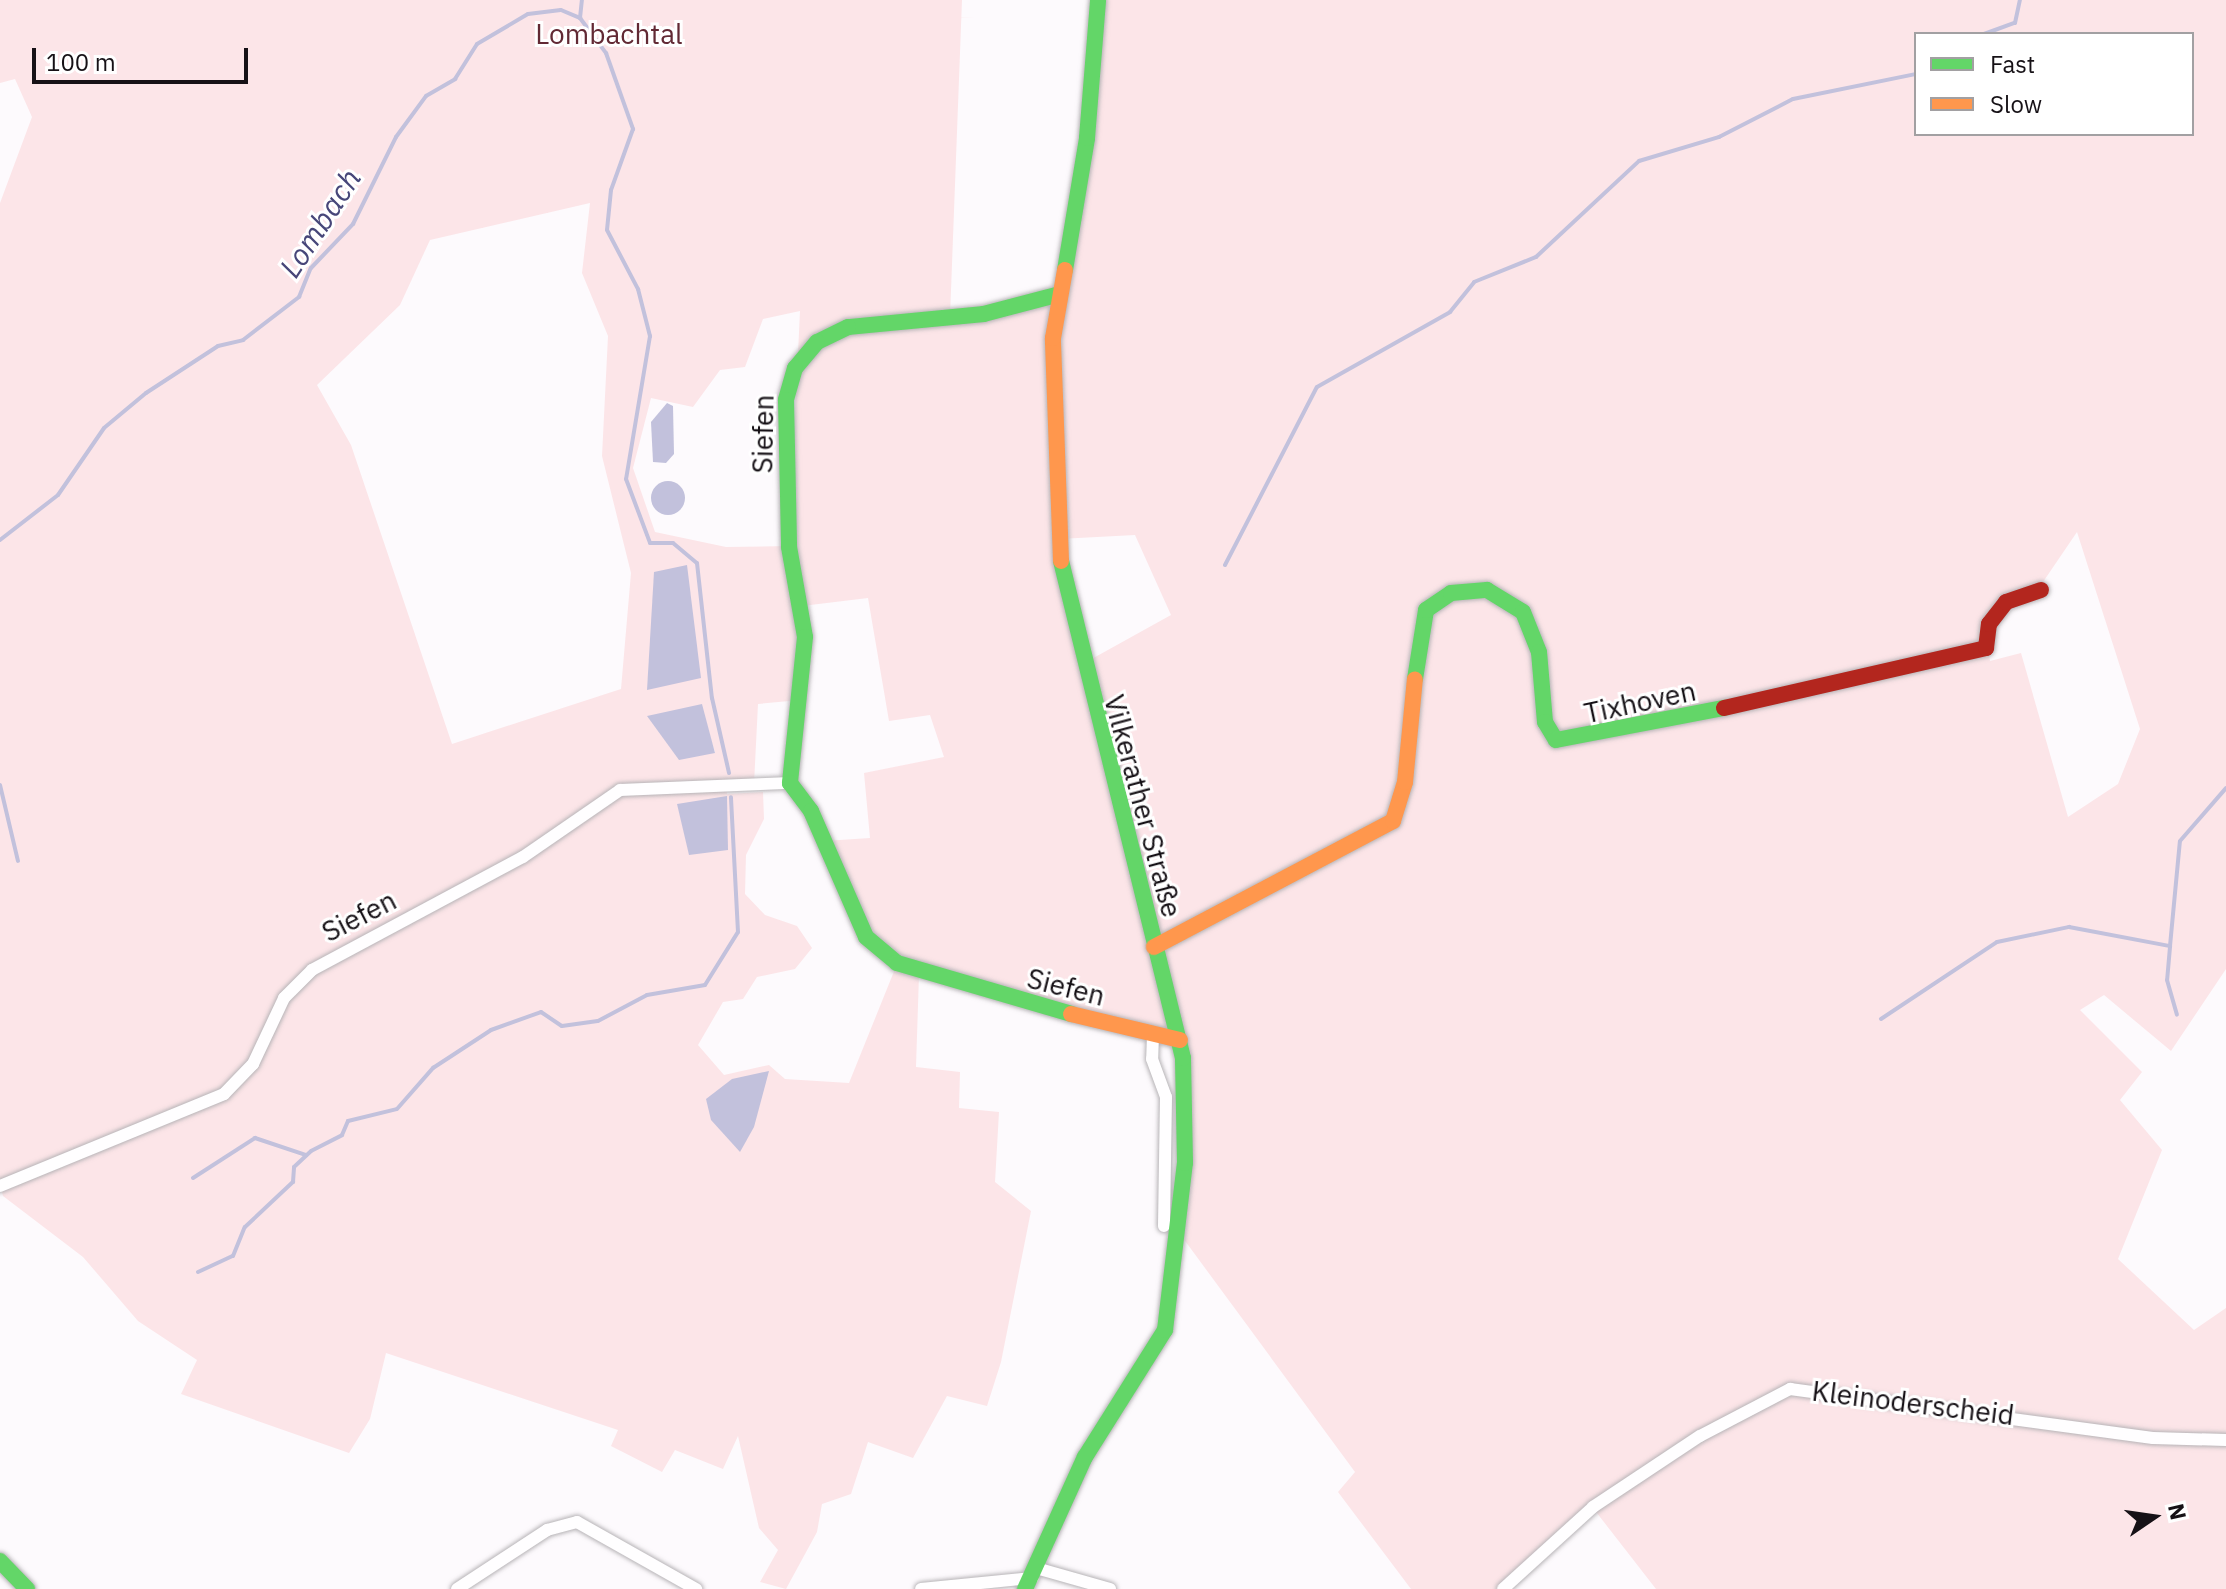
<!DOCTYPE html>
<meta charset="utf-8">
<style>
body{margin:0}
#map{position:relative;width:2226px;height:1589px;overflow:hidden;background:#fdfafd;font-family:"IBM Plex Sans",sans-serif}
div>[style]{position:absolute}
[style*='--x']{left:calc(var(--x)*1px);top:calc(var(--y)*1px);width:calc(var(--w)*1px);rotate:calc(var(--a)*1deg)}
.green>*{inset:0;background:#fce5e8}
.water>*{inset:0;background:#c2c1dc}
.round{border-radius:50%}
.stream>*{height:4px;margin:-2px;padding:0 2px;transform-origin:2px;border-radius:2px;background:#c2c1dc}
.roads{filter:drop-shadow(0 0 2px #b7b4b7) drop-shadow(0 0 2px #b7b4b7)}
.street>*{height:12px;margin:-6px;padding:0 6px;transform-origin:6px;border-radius:6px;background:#fffeff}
.fast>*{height:16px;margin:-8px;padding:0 8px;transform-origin:8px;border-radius:8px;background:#63d668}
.slow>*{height:16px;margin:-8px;padding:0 8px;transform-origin:8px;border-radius:8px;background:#ff974d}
.jam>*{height:16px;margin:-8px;padding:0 8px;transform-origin:8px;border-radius:8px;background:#b3261e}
span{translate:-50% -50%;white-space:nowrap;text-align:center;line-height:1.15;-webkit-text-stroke:6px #fff;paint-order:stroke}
.park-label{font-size:28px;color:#622934}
.street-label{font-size:28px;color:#161116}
.water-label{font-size:30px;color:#474679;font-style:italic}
.legend{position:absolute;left:1914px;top:32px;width:280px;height:104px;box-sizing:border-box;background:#fff;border:2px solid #a2a0a2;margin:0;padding:10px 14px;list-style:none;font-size:24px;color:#161116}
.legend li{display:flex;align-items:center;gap:16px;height:40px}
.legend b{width:40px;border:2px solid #a2a0a2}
.north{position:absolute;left:2114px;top:1477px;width:80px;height:80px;-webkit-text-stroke:6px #fff;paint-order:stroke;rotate:77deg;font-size:22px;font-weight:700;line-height:32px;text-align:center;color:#161116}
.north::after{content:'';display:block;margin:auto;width:28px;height:36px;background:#161116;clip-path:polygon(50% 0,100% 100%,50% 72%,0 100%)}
.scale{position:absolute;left:32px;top:48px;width:216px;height:36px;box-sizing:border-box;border:4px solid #161116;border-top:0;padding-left:10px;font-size:24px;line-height:28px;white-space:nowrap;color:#161116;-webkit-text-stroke:6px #fff;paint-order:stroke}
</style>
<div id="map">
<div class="green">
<div style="clip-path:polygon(evenodd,0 0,962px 0,950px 317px,1060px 294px,1096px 0,2226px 0,2226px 969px,2171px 1051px,2104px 995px,2080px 1010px,2142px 1072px,2120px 1100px,2162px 1150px,2118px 1259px,2194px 1330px,2226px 1308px,2226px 1589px,1656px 1589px,1593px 1508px,1503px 1589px,1411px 1589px,1338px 1492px,1355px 1472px,1180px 1234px,1180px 1040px,919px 975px,916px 1067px,960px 1072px,959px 1108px,999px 1112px,995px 1182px,1031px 1211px,1001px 1362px,987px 1406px,947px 1396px,913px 1458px,868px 1442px,851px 1494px,822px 1504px,817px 1532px,786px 1589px,760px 1582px,778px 1550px,759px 1528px,738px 1436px,723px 1469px,675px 1450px,662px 1472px,611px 1446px,618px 1430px,386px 1353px,370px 1419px,349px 1453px,181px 1394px,197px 1360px,138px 1321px,83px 1257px,3px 1196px,0 1185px,0 203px,32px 117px,15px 79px,0 83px,0 0,1916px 34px,2192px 34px,2192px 134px,1916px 134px,1916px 34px,0 0,590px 203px,582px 273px,608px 336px,602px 456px,631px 573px,621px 689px,452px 744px,351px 445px,317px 385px,400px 305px,430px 240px,590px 203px,0 0,800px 311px,789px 546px,726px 547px,655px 532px,633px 468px,651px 398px,693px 407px,720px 370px,745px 367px,763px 319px,800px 311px,0 0,2077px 532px,2140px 729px,2118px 784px,2068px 817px,2021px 653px,1990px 661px,1983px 620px,2043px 582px,2077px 532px,0 0,1135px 535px,1171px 615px,1079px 666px,1059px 539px,1135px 535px,0 0,868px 598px,889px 721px,930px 715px,944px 757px,864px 773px,870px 838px,824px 841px,876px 948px,897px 964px,849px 1083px,785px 1079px,769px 1065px,724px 1075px,698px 1045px,723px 1002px,743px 999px,757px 977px,795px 969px,812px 948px,797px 926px,765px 915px,745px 894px,746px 855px,764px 819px,763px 792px,727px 794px,726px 785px,754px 784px,758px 704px,800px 700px,802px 606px,868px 598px,0 0,648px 716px,704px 719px,715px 752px,715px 753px,648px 716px)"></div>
</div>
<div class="water">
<div style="clip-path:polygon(667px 403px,673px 406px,674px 454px,666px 463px,653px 462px,651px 422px)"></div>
<div class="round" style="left:651px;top:481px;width:34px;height:34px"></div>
<div style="clip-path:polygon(687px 565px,701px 678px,647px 690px,654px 572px)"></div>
<div style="clip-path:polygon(702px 704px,715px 753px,679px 760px,647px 716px)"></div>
<div style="clip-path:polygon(727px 796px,728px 850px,689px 855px,677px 804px)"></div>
<div style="clip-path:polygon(769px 1071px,754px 1127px,740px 1152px,711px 1120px,706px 1099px,732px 1079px)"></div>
</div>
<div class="stream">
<div style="--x:580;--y:18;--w:44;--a:53.4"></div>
<div style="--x:606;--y:53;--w:81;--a:70.4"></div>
<div style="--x:633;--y:129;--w:65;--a:109.8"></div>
<div style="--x:611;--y:190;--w:40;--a:95.7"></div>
<div style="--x:607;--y:230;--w:67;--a:62.3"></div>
<div style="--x:638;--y:289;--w:49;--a:75.7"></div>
<div style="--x:650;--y:336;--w:145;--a:99.5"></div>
<div style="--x:626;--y:479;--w:68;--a:69.4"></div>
<div style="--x:650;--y:543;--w:23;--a:0"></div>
<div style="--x:673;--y:543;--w:31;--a:40"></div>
<div style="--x:697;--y:563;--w:136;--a:83.7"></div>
<div style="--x:712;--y:698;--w:77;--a:77.2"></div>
<div style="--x:1984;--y:34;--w:33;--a:-20"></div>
<div style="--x:2015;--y:23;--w:24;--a:-78"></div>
<div style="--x:0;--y:540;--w:73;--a:-37.8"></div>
<div style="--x:58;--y:495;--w:81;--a:-55.5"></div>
<div style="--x:104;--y:428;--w:55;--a:-39.8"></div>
<div style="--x:146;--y:393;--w:86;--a:-33.1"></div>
<div style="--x:218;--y:346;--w:26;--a:-13"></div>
<div style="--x:243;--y:340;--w:71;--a:-37.5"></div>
<div style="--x:299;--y:297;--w:31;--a:-68"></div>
<div style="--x:311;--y:268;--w:61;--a:-46.3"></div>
<div style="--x:353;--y:224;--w:97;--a:-63.7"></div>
<div style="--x:396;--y:137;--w:51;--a:-53.8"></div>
<div style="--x:426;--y:96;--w:34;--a:-30"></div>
<div style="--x:455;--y:79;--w:41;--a:-57.8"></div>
<div style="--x:477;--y:44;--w:59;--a:-30.5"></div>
<div style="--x:528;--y:14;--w:33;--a:-7"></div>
<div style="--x:561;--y:10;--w:21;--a:23"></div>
<div style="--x:580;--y:18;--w:18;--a:-84"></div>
<div style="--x:1225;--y:565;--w:200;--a:-62.7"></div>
<div style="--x:1317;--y:387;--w:153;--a:-29.4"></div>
<div style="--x:1450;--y:312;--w:38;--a:-51"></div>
<div style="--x:1474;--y:282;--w:67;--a:-22"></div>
<div style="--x:1536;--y:257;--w:141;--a:-43"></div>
<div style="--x:1639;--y:161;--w:84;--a:-16.7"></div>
<div style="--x:1719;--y:137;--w:83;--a:-27.2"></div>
<div style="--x:1793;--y:99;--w:126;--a:-11.5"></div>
<div style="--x:0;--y:785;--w:78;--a:76.7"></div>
<div style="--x:2170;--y:947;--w:33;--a:95"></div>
<div style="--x:2167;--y:980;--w:36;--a:74"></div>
<div style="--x:1881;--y:1019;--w:139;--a:-33.6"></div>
<div style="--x:1997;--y:942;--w:74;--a:-11.8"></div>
<div style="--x:2069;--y:927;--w:103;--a:10.7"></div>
<div style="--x:2170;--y:946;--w:105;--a:-84.6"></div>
<div style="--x:2180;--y:841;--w:70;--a:-49"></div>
<div style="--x:193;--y:1178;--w:74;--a:-32.8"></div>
<div style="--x:255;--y:1138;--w:54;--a:18.4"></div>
<div style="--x:198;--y:1272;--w:38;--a:-25"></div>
<div style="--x:233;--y:1256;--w:31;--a:-68"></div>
<div style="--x:245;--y:1227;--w:66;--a:-43.2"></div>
<div style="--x:293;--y:1182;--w:15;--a:-86"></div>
<div style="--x:294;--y:1167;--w:23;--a:-43"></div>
<div style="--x:311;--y:1151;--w:35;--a:-27"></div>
<div style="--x:342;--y:1135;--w:15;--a:-67"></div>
<div style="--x:348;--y:1121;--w:50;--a:-13.8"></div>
<div style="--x:397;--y:1109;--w:55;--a:-48.7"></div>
<div style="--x:433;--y:1068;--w:69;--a:-33.2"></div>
<div style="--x:491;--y:1030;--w:53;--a:-19.8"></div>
<div style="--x:541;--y:1012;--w:25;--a:34"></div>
<div style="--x:562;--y:1026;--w:36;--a:-8"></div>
<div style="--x:598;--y:1021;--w:55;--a:-28"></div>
<div style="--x:647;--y:995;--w:59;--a:-9.8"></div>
<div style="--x:705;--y:985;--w:62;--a:-58.1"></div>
<div style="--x:738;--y:932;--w:135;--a:-93"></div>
</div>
<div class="roads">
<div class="street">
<div style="--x:1153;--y:1035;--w:24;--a:92"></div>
<div style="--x:1152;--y:1059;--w:40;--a:69.8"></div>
<div style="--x:1166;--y:1097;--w:129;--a:90.9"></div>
<div style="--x:0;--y:1186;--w:242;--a:-22.3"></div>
<div style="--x:224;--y:1094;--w:42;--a:-46"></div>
<div style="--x:253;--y:1064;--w:73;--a:-64.8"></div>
<div style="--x:284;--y:998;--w:40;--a:-45"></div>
<div style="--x:312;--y:970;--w:239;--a:-28.2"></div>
<div style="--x:523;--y:857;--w:118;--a:-34.6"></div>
<div style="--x:620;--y:790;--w:170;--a:-2.4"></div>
<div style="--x:1036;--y:1568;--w:77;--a:15.8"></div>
<div style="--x:457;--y:1589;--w:108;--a:-33.2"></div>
<div style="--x:547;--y:1530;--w:31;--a:-15"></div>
<div style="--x:577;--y:1522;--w:137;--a:29.4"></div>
<div style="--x:921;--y:1589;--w:112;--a:-5.7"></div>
<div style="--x:1503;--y:1589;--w:122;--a:-42.3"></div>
<div style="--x:1593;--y:1507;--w:128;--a:-33.6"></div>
<div style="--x:1700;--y:1436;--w:102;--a:-27.6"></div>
<div style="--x:1790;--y:1389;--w:366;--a:7.7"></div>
<div style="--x:2153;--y:1438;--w:73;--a:1.6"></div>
</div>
<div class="fast">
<div style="--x:1065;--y:270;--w:134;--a:-80.5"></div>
<div style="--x:1087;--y:138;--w:138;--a:-85.4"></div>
<div style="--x:1060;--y:294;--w:79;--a:165.3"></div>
<div style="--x:984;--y:314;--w:137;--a:174.5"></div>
<div style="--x:848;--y:327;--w:34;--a:154"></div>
<div style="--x:817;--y:342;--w:34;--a:130"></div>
<div style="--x:795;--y:368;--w:33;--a:106"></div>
<div style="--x:786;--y:400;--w:147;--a:88.8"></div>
<div style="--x:789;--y:547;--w:91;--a:79.9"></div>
<div style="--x:805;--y:637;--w:147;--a:95.9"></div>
<div style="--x:790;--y:783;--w:35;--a:53"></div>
<div style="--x:811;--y:811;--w:137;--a:66.4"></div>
<div style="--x:866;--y:937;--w:40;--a:40"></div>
<div style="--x:897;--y:963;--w:181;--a:16.3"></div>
<div style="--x:1415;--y:679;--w:70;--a:-80.9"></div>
<div style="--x:1426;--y:610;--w:30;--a:-34"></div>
<div style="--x:1451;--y:593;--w:36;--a:-5"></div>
<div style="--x:1487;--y:590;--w:42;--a:31.4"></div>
<div style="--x:1523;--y:612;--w:43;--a:68.2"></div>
<div style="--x:1539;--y:652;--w:70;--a:85.1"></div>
<div style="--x:1545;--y:722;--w:21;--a:59"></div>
<div style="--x:1556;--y:740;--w:171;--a:-10.8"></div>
<div style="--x:0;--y:1561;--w:39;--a:46"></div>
<div style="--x:1025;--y:1589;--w:145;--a:-65.6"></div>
<div style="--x:1085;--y:1457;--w:150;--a:-57.8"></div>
<div style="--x:1165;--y:1330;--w:168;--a:-83.2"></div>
<div style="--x:1185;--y:1163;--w:105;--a:-91.1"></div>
<div style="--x:1183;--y:1058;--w:512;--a:-103.79"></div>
</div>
<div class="slow">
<div style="--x:1061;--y:561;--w:223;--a:-92.1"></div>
<div style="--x:1053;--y:338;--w:69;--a:-80"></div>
<div style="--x:1154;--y:947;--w:270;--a:-27.8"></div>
<div style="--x:1393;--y:821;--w:41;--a:-72.9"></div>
<div style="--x:1405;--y:782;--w:103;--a:-84.5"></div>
<div style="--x:1071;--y:1014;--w:112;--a:13.4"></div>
</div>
<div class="jam">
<div style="--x:1724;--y:708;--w:269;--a:-12.9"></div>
<div style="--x:1986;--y:648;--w:24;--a:-83"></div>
<div style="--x:1989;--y:624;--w:28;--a:-52"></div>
<div style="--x:2006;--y:602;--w:37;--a:-19"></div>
</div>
</div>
<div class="park-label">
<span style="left:609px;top:34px">Lombachtal</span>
</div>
<div class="street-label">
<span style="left:763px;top:434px;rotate:-89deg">Siefen</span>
<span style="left:1640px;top:702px;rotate:-12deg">Tixhoven</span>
<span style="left:1143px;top:806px;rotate:75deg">Vilkerather Straße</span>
<span style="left:359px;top:916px;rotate:-27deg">Siefen</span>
<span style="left:1066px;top:987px;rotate:14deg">Siefen</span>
<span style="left:1913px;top:1403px;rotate:7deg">Kleinoderscheid</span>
</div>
<div class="water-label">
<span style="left:320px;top:223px;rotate:-57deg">Lombach</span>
</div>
<ul class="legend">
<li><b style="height:10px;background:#63d668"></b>Fast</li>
<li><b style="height:10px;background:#ff974d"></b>Slow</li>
</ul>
<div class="north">N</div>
<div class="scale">100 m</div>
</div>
